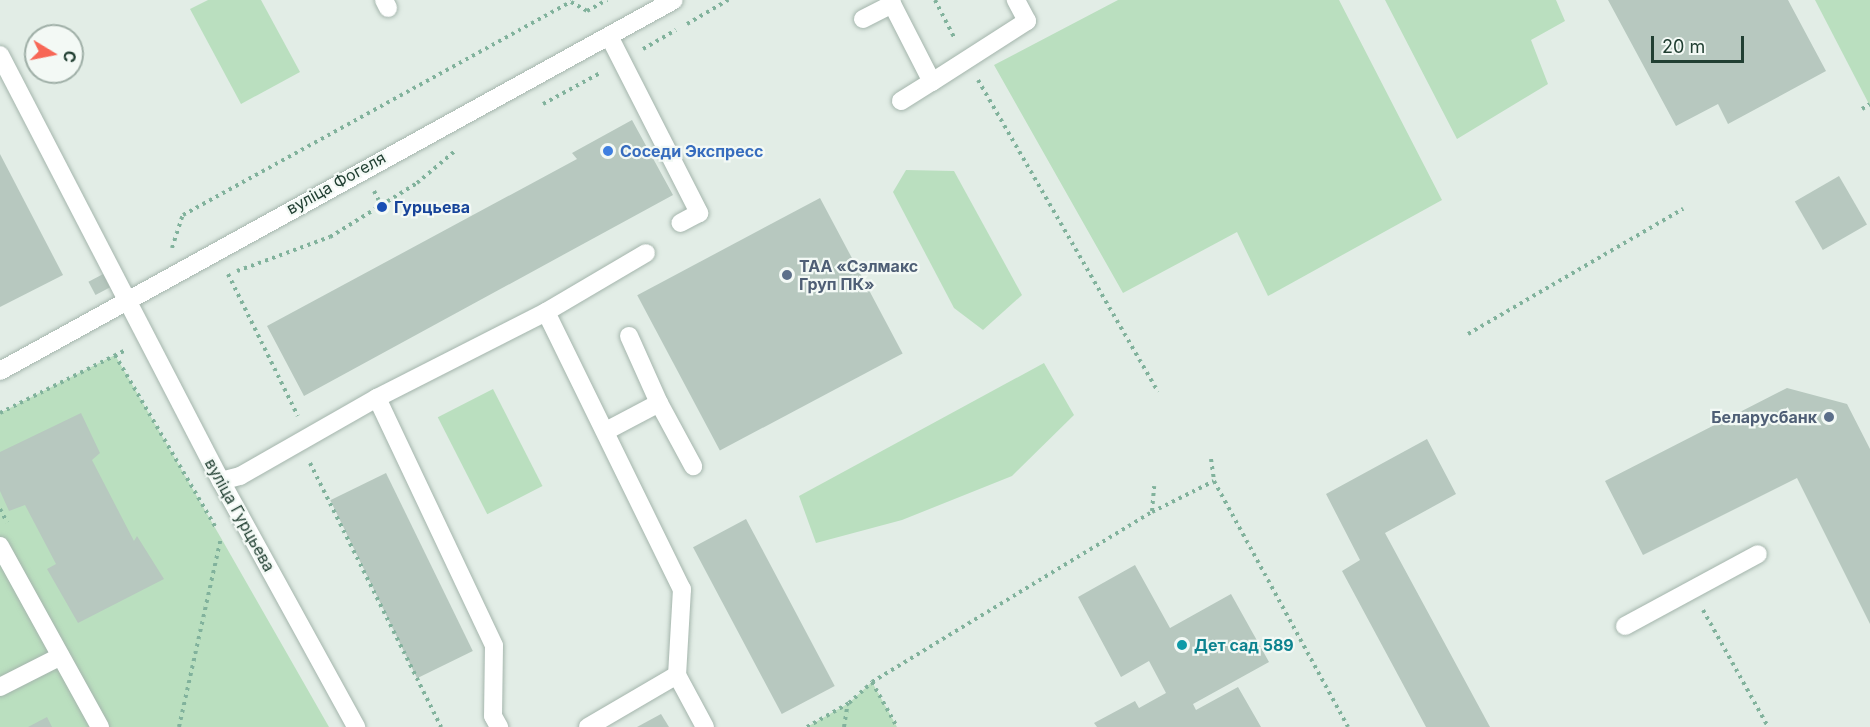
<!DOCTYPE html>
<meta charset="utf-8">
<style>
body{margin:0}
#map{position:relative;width:1870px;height:727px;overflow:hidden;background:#e2ede6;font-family:Inter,sans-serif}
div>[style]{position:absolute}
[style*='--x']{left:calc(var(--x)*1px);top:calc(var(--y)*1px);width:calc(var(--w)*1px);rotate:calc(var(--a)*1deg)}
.green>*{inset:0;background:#badfbf;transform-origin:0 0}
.building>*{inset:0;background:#b7c8bf;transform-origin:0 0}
.path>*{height:4px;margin-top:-2px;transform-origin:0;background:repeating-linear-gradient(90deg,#81b29c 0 3px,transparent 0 7.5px)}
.roads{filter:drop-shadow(0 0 2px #a4b5ac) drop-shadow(0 0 2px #a4b5ac)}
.minor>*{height:18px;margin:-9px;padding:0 9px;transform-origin:9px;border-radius:9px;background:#fff}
.dots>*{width:16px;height:16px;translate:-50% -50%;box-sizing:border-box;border:3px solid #f3f9f5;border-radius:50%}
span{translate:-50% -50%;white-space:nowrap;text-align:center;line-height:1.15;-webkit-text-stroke:4.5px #f3f9f5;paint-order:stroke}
.shop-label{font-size:16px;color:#366cbe;font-weight:700}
.left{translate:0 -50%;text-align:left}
.street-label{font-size:16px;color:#213f32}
.transit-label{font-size:16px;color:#164399;font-weight:700}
.service-label{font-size:16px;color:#4e5e75;font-weight:700}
.right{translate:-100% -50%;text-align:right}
.culture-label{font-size:16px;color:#0d838f;font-weight:700}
.north{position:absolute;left:24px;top:24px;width:60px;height:60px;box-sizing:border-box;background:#f3f9f5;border:2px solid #9fafa7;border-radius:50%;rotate:100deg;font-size:16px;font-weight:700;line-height:24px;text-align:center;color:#213f32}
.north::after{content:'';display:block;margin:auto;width:21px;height:27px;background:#f76756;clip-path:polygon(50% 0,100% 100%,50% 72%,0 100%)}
.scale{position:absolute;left:1651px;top:36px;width:93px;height:27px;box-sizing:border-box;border:3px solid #213f32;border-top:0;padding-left:8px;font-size:18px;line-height:21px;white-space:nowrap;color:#213f32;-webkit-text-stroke:4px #f3f9f5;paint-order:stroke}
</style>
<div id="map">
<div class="green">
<div style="clip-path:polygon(208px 0,261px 0,300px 72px,241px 104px,190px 9px)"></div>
<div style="clip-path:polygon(1118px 0,1339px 0,1442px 200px,1268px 296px,1237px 232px,1123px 293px,994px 65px)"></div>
<div style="clip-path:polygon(1385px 0,1556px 0,1565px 21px,1531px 40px,1548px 84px,1457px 139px)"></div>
<div style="clip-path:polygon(1815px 0,1870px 0,1870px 106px)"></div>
<div style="clip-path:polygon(906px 170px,954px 171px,1022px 295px,983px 330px,954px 308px,893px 192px)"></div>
<div style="clip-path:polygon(115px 355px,221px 538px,329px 727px,0 727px,0 413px)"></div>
<div style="clip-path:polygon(1044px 363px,1074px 415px,1012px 476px,902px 520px,816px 543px,799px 496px)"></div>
<div style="left:493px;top:389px;width:109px;height:62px;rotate:63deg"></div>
<div style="clip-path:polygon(872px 682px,897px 727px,807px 727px,849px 703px)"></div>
</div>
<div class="building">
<div style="clip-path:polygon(1608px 0,1788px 0,1826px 71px,1728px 124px,1718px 104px,1676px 126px)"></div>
<div style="clip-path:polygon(632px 120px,673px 195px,304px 396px,267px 326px,577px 159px,572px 153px)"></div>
<div style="clip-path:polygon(0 154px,63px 275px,0 307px)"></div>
<div style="left:1839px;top:176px;width:56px;height:51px;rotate:60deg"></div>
<div style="left:820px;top:198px;width:176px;height:207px;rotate:62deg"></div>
<div style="left:107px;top:272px;width:15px;height:21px;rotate:62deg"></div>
<div style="clip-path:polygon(1787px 388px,1847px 404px,1870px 449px,1870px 624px,1797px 478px,1643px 555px,1605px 481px)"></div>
<div style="clip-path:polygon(81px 413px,100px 453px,92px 460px,134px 541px,137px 536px,164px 579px,78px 623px,47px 569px,56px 564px,25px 505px,9px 511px,0 491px,0 452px)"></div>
<div style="clip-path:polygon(1427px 439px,1456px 494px,1385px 533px,1490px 727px,1426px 727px,1342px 571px,1360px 560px,1326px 494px)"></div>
<div style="left:386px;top:473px;width:198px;height:62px;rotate:64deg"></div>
<div style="left:746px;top:519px;width:189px;height:60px;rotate:62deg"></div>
<div style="clip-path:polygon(1135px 565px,1170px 628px,1231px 594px,1269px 662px,1193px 704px,1196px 710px,1238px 687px,1261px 727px,1097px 727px,1094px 723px,1135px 701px,1139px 708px,1166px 693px,1149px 661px,1121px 677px,1078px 597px)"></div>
<div style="clip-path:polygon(661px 714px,669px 727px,637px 727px)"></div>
<div style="clip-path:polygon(47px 717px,52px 727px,28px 727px)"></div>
</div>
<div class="path">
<div style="--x:935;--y:0;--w:44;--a:62.9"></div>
<div style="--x:687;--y:24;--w:48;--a:-30.3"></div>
<div style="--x:643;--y:49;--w:38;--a:-30"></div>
<div style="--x:978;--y:80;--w:360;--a:60"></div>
<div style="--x:543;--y:104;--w:65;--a:-28.5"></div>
<div style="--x:1862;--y:109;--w:9;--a:-32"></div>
<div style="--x:374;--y:191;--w:18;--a:63"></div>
<div style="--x:172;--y:248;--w:35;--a:-72"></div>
<div style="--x:183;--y:215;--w:443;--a:-28.8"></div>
<div style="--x:571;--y:2;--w:18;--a:29"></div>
<div style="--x:587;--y:11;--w:23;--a:-29"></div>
<div style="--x:237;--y:271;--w:99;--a:-20.1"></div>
<div style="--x:330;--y:237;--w:102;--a:-31.8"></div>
<div style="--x:417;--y:183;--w:50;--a:-40.1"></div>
<div style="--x:228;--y:274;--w:158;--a:63.8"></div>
<div style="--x:1468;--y:334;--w:249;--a:-30.2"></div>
<div style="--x:115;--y:355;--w:200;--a:59.7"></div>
<div style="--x:0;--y:413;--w:141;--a:-26.6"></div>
<div style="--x:1211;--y:459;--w:22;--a:82"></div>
<div style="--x:1214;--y:481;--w:280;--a:61.4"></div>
<div style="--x:310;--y:463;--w:295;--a:63.6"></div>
<div style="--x:0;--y:509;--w:15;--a:62"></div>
<div style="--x:1152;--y:511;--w:25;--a:-85"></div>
<div style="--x:1703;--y:610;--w:134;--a:60.9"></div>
<div style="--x:872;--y:682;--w:51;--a:60.9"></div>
<div style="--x:179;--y:727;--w:194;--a:-77.5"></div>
<div style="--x:807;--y:727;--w:48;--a:-29.7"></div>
<div style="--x:849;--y:703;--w:31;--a:-42"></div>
<div style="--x:872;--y:682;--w:328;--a:-31.3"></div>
<div style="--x:1152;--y:512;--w:69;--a:-26.6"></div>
<div style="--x:844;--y:727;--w:24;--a:-81"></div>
</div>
<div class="roads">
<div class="minor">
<div style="--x:384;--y:0;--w:9;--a:63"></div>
<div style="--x:890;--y:0;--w:92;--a:62.9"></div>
<div style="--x:932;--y:82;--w:113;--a:-32.7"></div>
<div style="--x:1027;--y:21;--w:24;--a:-118"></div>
<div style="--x:863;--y:19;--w:33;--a:-27"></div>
<div style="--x:609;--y:36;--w:199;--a:63"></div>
<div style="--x:699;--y:213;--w:21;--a:152"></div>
<div style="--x:0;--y:55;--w:480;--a:62.6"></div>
<div style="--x:221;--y:481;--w:281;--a:61.2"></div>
<div style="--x:901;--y:101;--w:36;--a:-32"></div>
<div style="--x:546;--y:312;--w:309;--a:63.9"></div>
<div style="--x:682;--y:589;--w:86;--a:93.3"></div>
<div style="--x:677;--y:675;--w:59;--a:61.7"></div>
<div style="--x:629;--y:336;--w:73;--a:65.9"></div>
<div style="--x:0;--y:371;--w:769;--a:-28.83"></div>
<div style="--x:377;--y:398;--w:274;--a:64.7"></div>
<div style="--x:494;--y:646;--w:70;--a:90.8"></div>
<div style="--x:493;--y:716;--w:13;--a:61"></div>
<div style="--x:606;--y:431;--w:60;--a:-27.8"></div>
<div style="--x:659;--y:403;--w:72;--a:61.6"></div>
<div style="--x:221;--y:481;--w:20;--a:-15"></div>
<div style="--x:240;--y:476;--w:158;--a:-29.7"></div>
<div style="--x:377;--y:398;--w:190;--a:-27"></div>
<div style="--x:546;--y:312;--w:116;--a:-30.5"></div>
<div style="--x:0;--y:546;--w:207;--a:61.1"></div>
<div style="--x:1625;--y:626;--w:151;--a:-28.4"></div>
<div style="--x:0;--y:687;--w:68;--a:-26.9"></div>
<div style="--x:588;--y:727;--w:103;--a:-30.3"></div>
</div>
</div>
<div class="dots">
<div style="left:608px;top:151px;background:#3f7fe0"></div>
<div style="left:382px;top:207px;background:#1a4fb4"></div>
<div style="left:787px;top:275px;background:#5c6f8a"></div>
<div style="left:1829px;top:417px;background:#5c6f8a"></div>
<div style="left:1182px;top:645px;background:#0f9aa8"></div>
</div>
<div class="shop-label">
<span class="left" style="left:620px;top:151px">Соседи Экспресс</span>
</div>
<div class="street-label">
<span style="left:336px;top:183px;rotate:-29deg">вуліца Фогеля</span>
<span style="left:240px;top:515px;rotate:61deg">вуліца Гурцьева</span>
</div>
<div class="transit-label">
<span class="left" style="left:394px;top:207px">Гурцьева</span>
</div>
<div class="service-label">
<span class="left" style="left:799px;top:275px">ТАА «Сэлмакс<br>Груп ПК»</span>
<span class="right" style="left:1817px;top:417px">Беларусбанк</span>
</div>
<div class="culture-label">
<span class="left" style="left:1194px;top:645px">Дет сад 589</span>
</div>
<div class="north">С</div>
<div class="scale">20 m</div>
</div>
